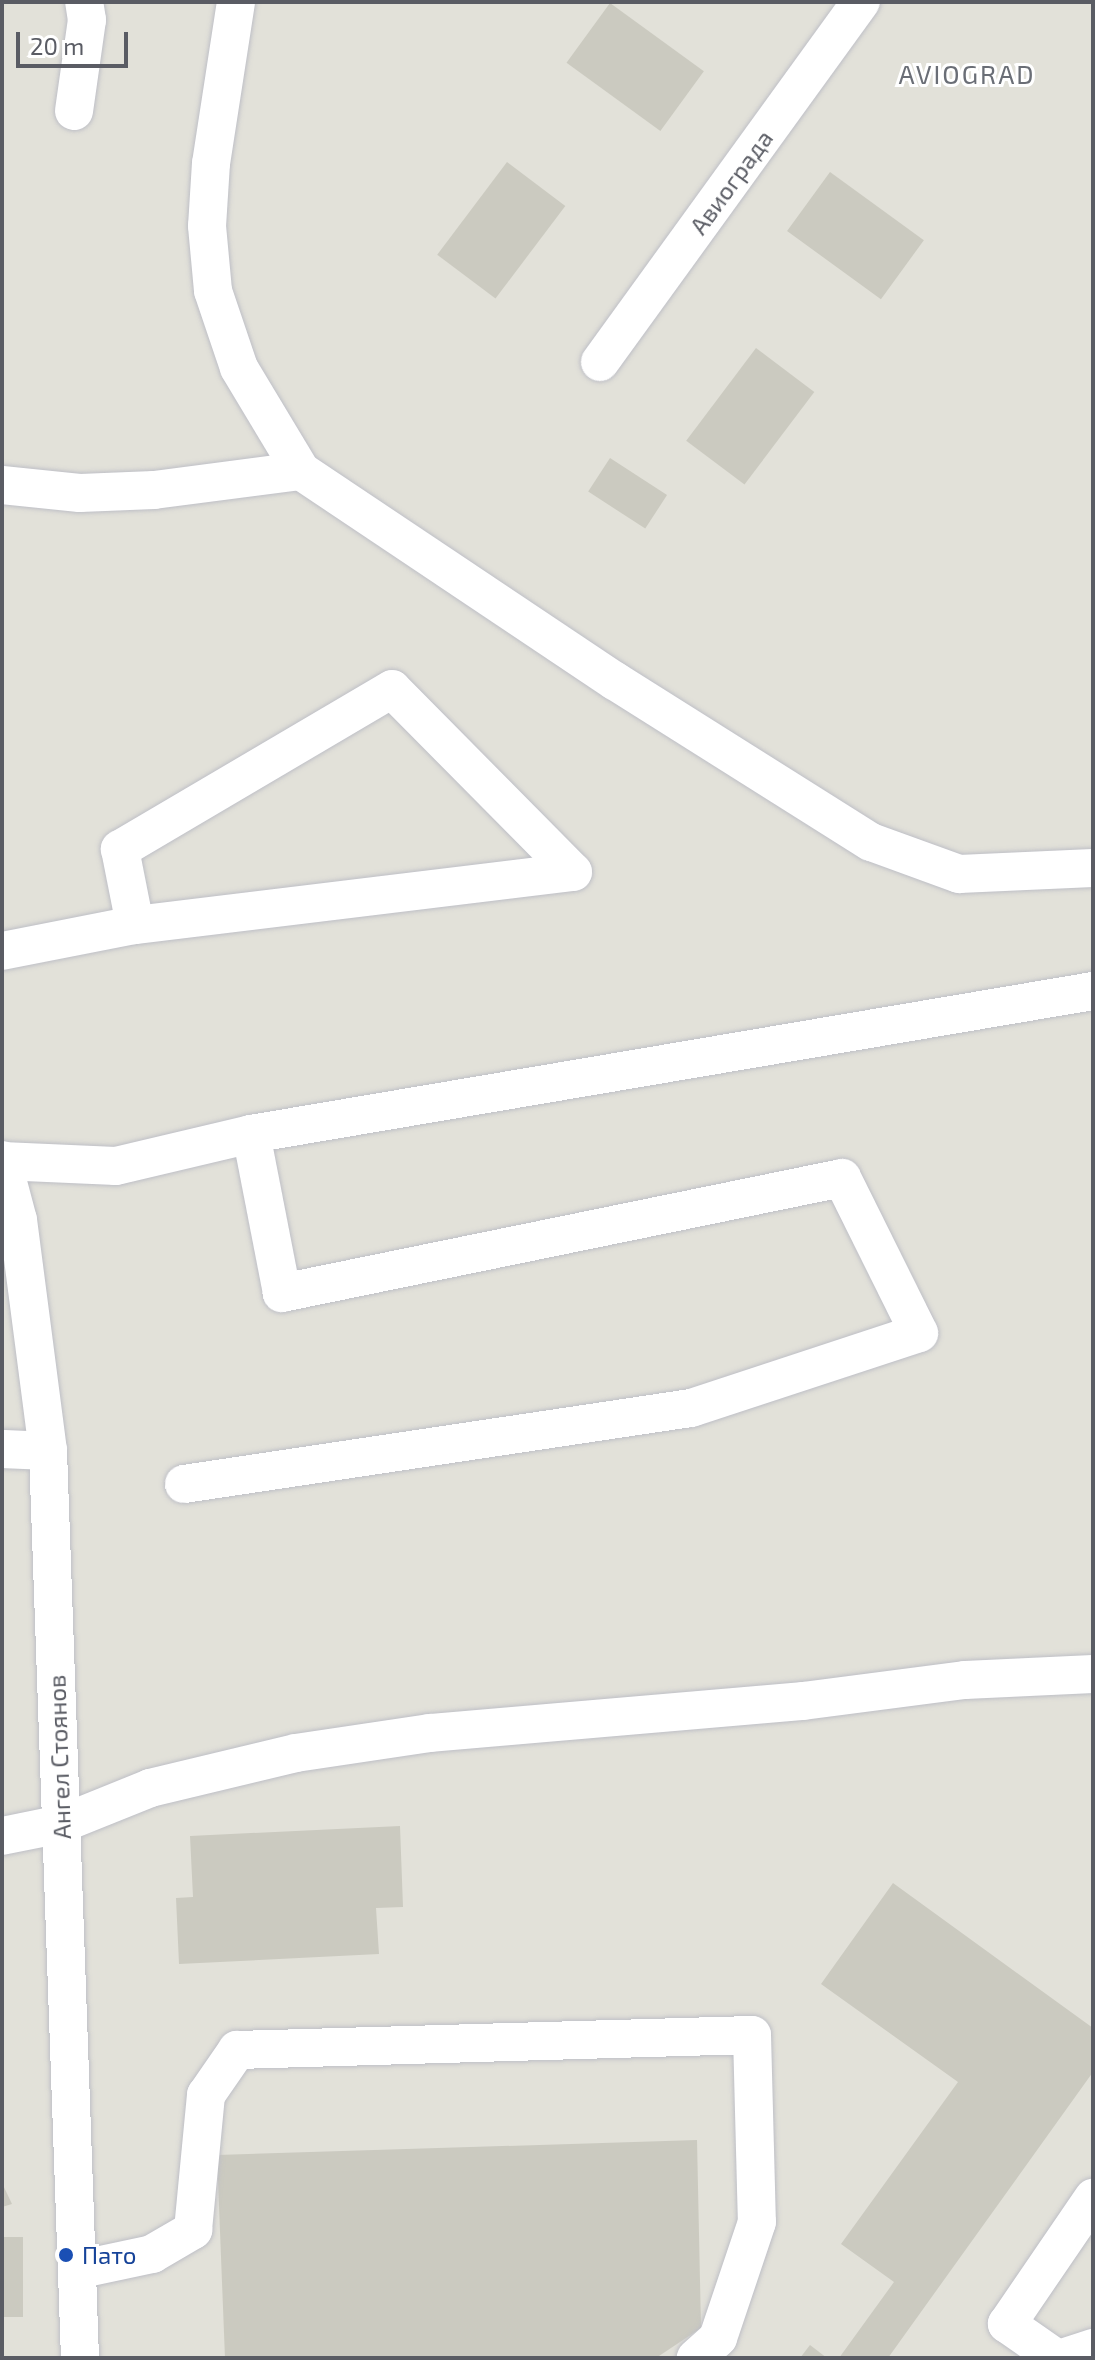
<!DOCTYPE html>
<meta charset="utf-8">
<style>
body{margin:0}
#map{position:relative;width:1095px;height:2360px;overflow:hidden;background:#eeeee1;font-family:"Exo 2",sans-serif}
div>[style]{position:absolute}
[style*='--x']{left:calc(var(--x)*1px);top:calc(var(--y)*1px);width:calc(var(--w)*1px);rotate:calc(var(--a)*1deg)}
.industrial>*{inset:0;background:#e2e1d9;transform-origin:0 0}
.building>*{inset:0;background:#cbcac0;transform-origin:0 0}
.roads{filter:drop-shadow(0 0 2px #bebfc6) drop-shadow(0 0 2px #bebfc6)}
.minor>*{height:38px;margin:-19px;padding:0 19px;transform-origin:19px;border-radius:19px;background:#fff}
.dots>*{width:22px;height:22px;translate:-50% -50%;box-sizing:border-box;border:4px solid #fff;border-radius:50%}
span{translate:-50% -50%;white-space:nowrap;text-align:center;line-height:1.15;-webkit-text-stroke:6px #fff;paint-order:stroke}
.street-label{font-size:24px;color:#5a5c64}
.transit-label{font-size:24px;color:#164399}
.left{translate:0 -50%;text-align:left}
.neighbourhood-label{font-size:26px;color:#6a6e76;letter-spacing:2px}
.frame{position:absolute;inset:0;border:4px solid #5a5c64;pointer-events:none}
.scale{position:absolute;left:16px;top:32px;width:112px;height:36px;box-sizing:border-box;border:4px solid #5a5c64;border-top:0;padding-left:10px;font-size:24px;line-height:28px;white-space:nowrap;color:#5a5c64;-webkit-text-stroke:6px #fff;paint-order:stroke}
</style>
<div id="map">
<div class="industrial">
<div style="left:2px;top:2px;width:1091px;height:2356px"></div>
</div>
<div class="building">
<div style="left:610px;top:3px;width:116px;height:74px;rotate:36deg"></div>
<div style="left:507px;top:162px;width:73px;height:116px;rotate:37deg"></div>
<div style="left:830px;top:172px;width:116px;height:73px;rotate:36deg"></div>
<div style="left:756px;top:348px;width:73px;height:116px;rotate:37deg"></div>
<div style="left:610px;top:458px;width:68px;height:40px;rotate:33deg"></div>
<div style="clip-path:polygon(400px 1826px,403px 1907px,376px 1908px,379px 1954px,179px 1964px,176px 1898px,193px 1897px,190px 1836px)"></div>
<div style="clip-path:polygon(893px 1883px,1093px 2028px,1093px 2072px,888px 2358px,839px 2358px,894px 2282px,841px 2244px,958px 2082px,821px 1984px)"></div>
<div style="clip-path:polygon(697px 2140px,701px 2328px,659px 2356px,225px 2358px,217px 2155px)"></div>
<div style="clip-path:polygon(2px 2183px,12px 2204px,2px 2207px)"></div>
<div style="left:2px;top:2237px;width:21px;height:80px"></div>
<div style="clip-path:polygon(810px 2345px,827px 2358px,800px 2358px)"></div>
</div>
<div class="roads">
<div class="minor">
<div style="--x:236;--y:2;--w:163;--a:98.8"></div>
<div style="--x:211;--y:163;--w:63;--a:93.6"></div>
<div style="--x:207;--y:226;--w:65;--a:84.7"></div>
<div style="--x:213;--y:291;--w:81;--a:71.3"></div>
<div style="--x:239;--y:368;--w:120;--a:59"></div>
<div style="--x:301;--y:471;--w:378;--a:33.8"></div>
<div style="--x:615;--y:681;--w:302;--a:32.2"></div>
<div style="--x:871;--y:842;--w:94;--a:20"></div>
<div style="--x:959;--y:874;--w:134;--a:-2.6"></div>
<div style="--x:74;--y:111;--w:92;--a:-81.9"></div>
<div style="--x:87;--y:20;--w:18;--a:-99"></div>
<div style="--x:600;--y:362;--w:445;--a:-54.1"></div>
<div style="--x:2;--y:485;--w:78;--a:5.9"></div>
<div style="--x:80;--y:493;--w:74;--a:-2.3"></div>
<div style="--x:154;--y:490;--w:148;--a:-7.4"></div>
<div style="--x:2;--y:951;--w:136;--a:-11.1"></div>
<div style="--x:135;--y:925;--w:441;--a:-6.9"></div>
<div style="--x:573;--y:872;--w:257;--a:-134.7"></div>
<div style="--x:392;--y:689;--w:316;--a:149.5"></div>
<div style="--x:120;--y:849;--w:77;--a:78.8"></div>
<div style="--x:2;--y:1160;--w:62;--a:75.1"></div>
<div style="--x:18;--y:1220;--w:233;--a:82.6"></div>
<div style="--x:48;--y:1451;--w:908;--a:87.98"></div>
<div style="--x:2;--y:1161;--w:114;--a:2.5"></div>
<div style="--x:116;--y:1166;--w:139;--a:-13.3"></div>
<div style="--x:251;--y:1134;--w:854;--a:-9.64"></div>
<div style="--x:2;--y:1449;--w:46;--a:2.5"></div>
<div style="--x:184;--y:1484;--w:513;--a:-8.53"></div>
<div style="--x:691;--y:1408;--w:240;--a:-18.2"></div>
<div style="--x:919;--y:1333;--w:173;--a:-116.4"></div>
<div style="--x:842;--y:1178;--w:572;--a:168.4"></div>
<div style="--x:282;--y:1293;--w:162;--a:-101"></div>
<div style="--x:2;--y:1836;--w:60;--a:-11.5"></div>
<div style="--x:61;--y:1824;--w:96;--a:-22"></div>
<div style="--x:150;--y:1788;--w:150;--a:-13.5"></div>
<div style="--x:296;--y:1753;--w:135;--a:-8.5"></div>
<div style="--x:430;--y:1733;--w:374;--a:-4.9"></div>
<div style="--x:803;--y:1701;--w:163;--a:-7.4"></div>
<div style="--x:965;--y:1680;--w:128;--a:-2.7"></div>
<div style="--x:77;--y:2270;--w:77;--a:-12"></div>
<div style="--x:152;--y:2254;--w:48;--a:-30.3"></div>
<div style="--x:193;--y:2230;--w:136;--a:-84.5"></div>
<div style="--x:206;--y:2095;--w:55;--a:-55.4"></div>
<div style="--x:237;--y:2050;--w:515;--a:-1.67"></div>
<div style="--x:752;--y:2035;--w:187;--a:88.5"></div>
<div style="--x:757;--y:2222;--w:122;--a:108.6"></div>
<div style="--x:718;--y:2338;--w:30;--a:138"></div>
<div style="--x:1056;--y:2358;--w:60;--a:-145.2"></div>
<div style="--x:1007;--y:2324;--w:153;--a:-55.7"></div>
<div style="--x:1062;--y:2358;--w:33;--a:-18"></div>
</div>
</div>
<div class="dots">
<div style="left:66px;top:2255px;background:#1a4fb4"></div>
</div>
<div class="street-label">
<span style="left:731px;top:182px;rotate:-54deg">Авиограда</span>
<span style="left:59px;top:1757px;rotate:-92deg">Ангел Стоянов</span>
</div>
<div class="transit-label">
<span class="left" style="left:82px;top:2255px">Пато</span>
</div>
<div class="neighbourhood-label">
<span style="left:967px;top:74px">AVIOGRAD</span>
</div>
<div class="frame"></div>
<div class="scale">20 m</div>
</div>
